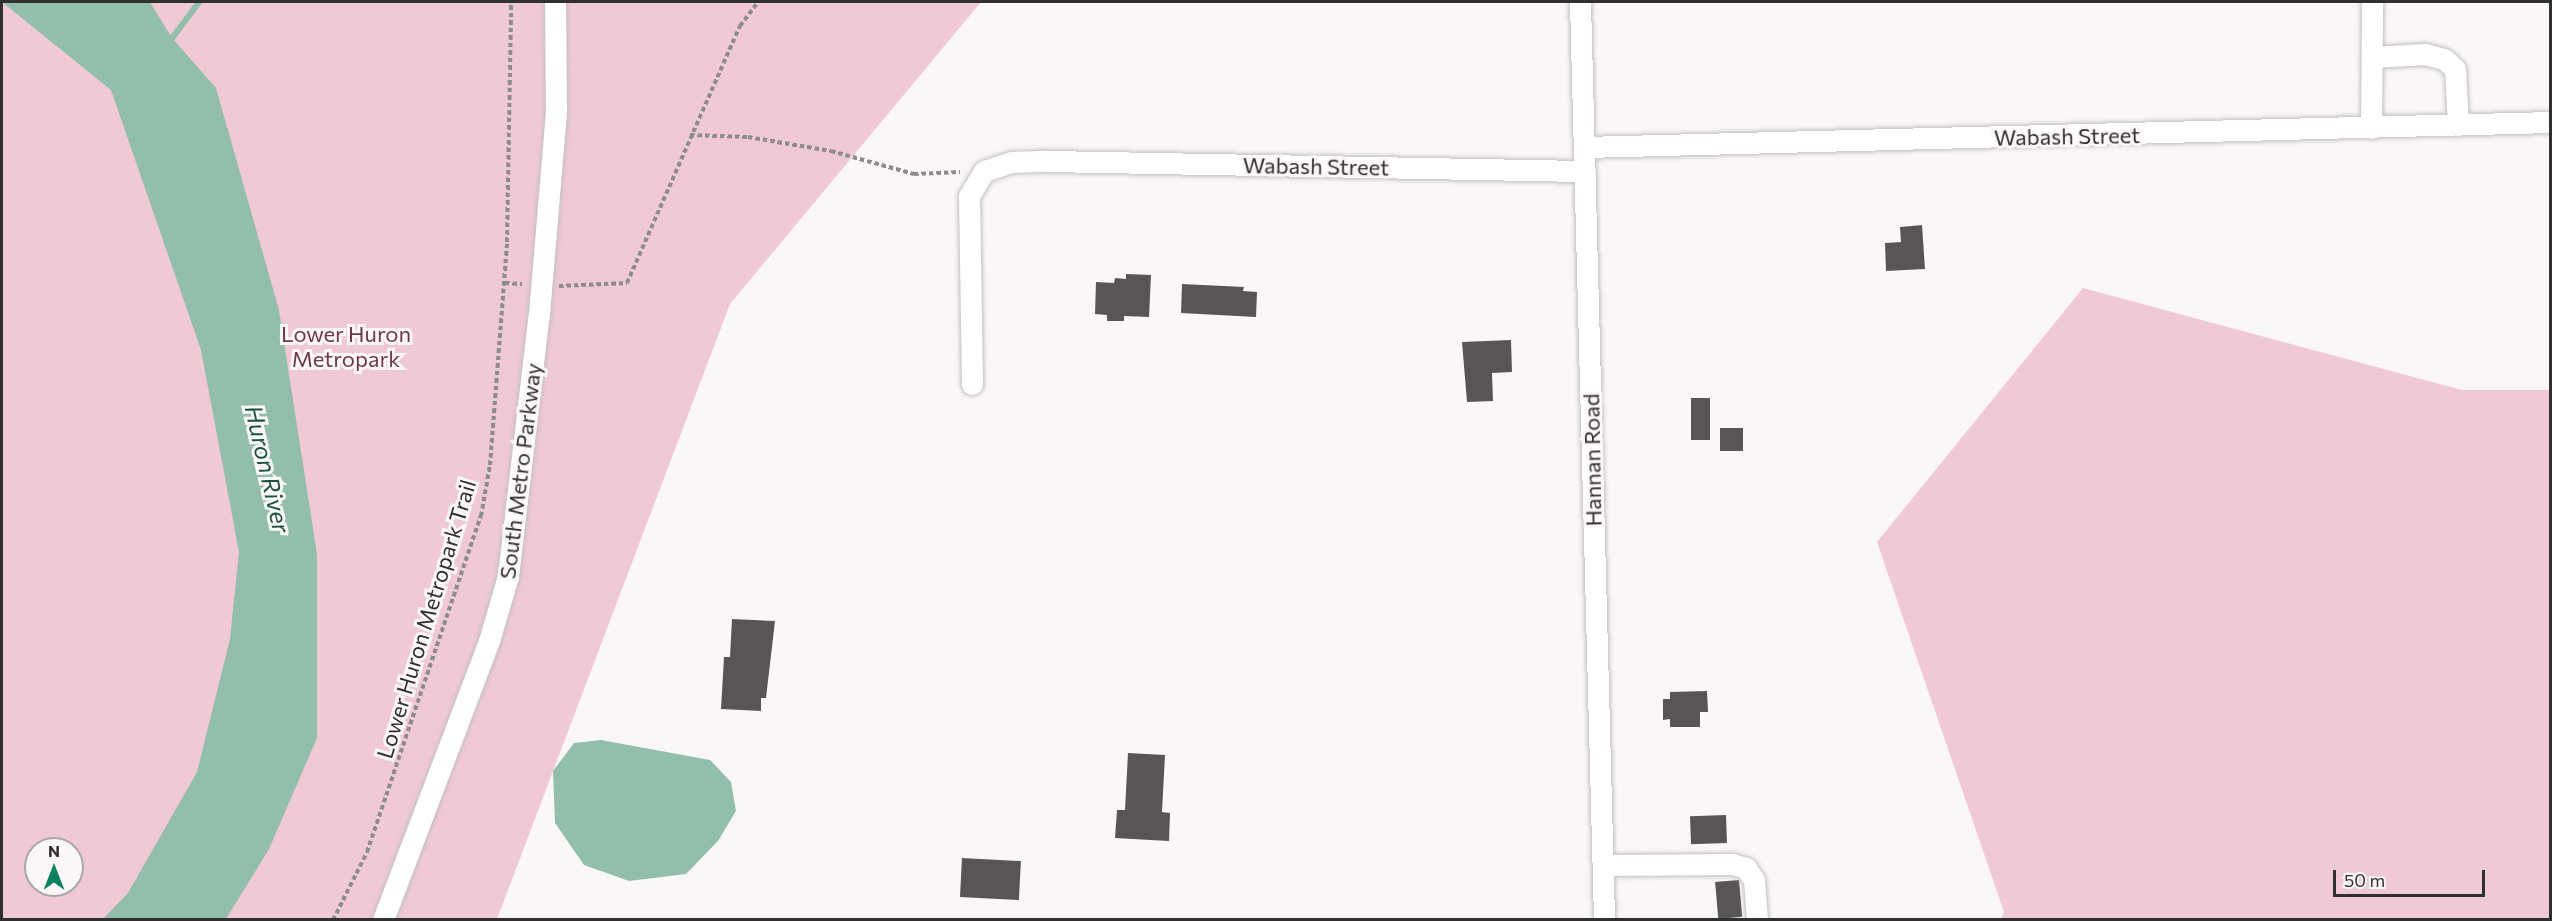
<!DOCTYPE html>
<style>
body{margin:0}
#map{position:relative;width:2552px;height:921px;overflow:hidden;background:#fbf7f8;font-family:Commissioner,sans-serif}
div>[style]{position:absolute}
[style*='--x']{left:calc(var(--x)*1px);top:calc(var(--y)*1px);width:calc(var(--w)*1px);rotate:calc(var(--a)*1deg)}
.green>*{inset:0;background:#f0c9d6}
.water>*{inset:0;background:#92beab}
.stream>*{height:6px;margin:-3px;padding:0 3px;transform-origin:3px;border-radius:3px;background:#92beab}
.building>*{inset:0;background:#585556;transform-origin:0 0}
.path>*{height:4px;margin-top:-2px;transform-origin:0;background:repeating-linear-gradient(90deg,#8d8b8b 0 4.5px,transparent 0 7.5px)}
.roads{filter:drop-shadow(0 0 2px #c3c0c1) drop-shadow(0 0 2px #c3c0c1)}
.minor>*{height:21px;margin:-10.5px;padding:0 10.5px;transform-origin:10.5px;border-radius:10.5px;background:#fff}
span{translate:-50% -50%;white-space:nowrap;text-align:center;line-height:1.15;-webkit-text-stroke:6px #fbf7f8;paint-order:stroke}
.street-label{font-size:22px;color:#313030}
.park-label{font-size:22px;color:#6f364c}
.water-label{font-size:24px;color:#1b5340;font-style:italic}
.frame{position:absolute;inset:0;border:3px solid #313030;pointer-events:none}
.north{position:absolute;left:24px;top:837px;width:60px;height:60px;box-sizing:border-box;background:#fbf7f8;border:2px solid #aaa7a8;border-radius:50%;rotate:0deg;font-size:16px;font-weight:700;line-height:24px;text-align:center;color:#313030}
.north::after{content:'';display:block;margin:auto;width:21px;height:27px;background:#0b8160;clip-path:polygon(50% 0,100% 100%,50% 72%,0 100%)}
.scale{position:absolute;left:2333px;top:870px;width:152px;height:27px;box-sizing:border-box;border:3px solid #313030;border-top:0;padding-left:8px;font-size:18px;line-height:21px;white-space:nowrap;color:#313030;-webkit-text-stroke:4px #fbf7f8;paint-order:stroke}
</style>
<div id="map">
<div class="green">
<div style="clip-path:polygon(evenodd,2px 2px,981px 2px,730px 304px,497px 919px,2px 920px,2px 2px,36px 849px,72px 849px,72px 885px,36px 885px,36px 849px)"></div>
<div style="clip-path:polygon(2083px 288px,2462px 390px,2550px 390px,2550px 919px,2001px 919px,2004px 912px,1877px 542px)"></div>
</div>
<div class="water">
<div style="clip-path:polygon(2px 2px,150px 2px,172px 38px,216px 88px,279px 310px,317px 554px,317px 738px,269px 849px,226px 919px,103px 919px,128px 893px,197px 772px,230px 639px,239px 552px,201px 350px,111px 90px)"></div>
<div style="clip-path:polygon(601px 740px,710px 760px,731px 782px,736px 811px,718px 841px,686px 874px,629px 881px,584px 865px,555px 823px,553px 771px,574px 743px)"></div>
</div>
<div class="stream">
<div style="--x:167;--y:45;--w:54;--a:-53.3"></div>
</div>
<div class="building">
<div style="clip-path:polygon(1922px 225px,1925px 269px,1886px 271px,1885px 243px,1901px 242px,1900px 227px)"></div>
<div style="clip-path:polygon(1126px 274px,1151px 275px,1149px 317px,1124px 316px,1124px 321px,1107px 321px,1107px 315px,1095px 314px,1096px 282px,1114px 283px,1115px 278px,1126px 279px)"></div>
<div style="clip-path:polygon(1182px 284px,1244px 287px,1243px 291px,1257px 292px,1256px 317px,1181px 313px)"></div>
<div style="clip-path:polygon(1511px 340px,1512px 372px,1492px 373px,1493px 401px,1467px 402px,1462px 342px)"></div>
<div style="left:1691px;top:398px;width:19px;height:42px"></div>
<div style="left:1743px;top:428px;width:23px;height:23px;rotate:90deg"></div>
<div style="clip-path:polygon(732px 619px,775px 621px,766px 698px,761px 698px,761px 711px,721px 709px,724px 657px,730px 657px)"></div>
<div style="clip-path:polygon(1707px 691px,1708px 712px,1700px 712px,1700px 727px,1670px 727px,1670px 719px,1663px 720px,1663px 699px,1670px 699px,1670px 692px)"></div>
<div style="clip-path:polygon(1128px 753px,1165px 755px,1162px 812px,1170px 813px,1169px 841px,1115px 838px,1117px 810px,1125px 810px)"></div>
<div style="left:1726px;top:815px;width:28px;height:36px;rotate:88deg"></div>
<div style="left:962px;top:858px;width:59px;height:39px;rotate:3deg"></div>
<div style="left:1739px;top:880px;width:37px;height:24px;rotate:85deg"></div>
</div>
<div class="path">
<div style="--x:690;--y:135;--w:58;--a:2"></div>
<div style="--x:748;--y:137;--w:84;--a:9.6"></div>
<div style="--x:831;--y:151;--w:86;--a:15.5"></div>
<div style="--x:914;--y:174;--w:46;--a:-2.5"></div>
<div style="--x:505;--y:283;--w:17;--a:3"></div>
<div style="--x:559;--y:286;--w:68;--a:-2.5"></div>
<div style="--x:627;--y:283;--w:281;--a:-66.3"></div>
<div style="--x:740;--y:26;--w:30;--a:-53"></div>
<div style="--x:333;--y:920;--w:76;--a:-63.4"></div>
<div style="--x:367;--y:852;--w:355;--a:-71.3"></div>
<div style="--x:481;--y:516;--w:52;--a:-80"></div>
<div style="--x:490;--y:465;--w:224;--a:-85.6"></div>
<div style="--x:507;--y:242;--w:240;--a:-89"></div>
</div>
<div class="roads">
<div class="minor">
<div style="--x:1580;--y:2;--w:918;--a:88.5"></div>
<div style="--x:2373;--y:57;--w:52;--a:-3.3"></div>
<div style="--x:2425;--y:54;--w:20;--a:15"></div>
<div style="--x:2444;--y:59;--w:15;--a:42"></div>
<div style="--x:2455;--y:69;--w:56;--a:86.9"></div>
<div style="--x:2371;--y:128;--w:126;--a:-89.5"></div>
<div style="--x:1584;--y:147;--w:966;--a:-1.48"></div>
<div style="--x:972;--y:384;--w:188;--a:-90.9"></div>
<div style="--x:969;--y:196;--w:29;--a:-59"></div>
<div style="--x:984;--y:171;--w:28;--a:-18"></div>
<div style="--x:1011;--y:162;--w:37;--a:-2"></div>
<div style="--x:1048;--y:161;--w:537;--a:1.07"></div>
<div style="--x:1603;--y:865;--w:129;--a:-0.4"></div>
<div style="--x:1732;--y:864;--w:15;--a:16"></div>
<div style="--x:1746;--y:868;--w:14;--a:56"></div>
<div style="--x:1754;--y:880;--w:40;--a:85.7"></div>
<div style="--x:383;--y:920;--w:298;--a:-69.2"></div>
<div style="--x:489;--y:641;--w:68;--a:-73.7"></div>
<div style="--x:508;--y:576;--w:264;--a:-83.3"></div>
<div style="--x:539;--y:314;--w:202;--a:-85.2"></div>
<div style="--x:556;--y:113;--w:111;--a:-90.5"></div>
</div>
</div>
<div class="street-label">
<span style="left:2067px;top:136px;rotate:-1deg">Wabash Street</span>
<span style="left:1316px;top:166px;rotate:1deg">Wabash Street</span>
<span style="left:1592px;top:460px;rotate:-91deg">Hannan Road</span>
<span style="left:520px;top:471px;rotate:-83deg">South Metro Parkway</span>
<span style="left:426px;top:619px;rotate:-73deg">Lower Huron Metropark Trail</span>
</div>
<div class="park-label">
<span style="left:346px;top:346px">Lower Huron<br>Metropark</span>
</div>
<div class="water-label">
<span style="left:268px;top:469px;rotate:77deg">Huron River</span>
</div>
<div class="frame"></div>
<div class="north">N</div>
<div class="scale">50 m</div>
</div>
